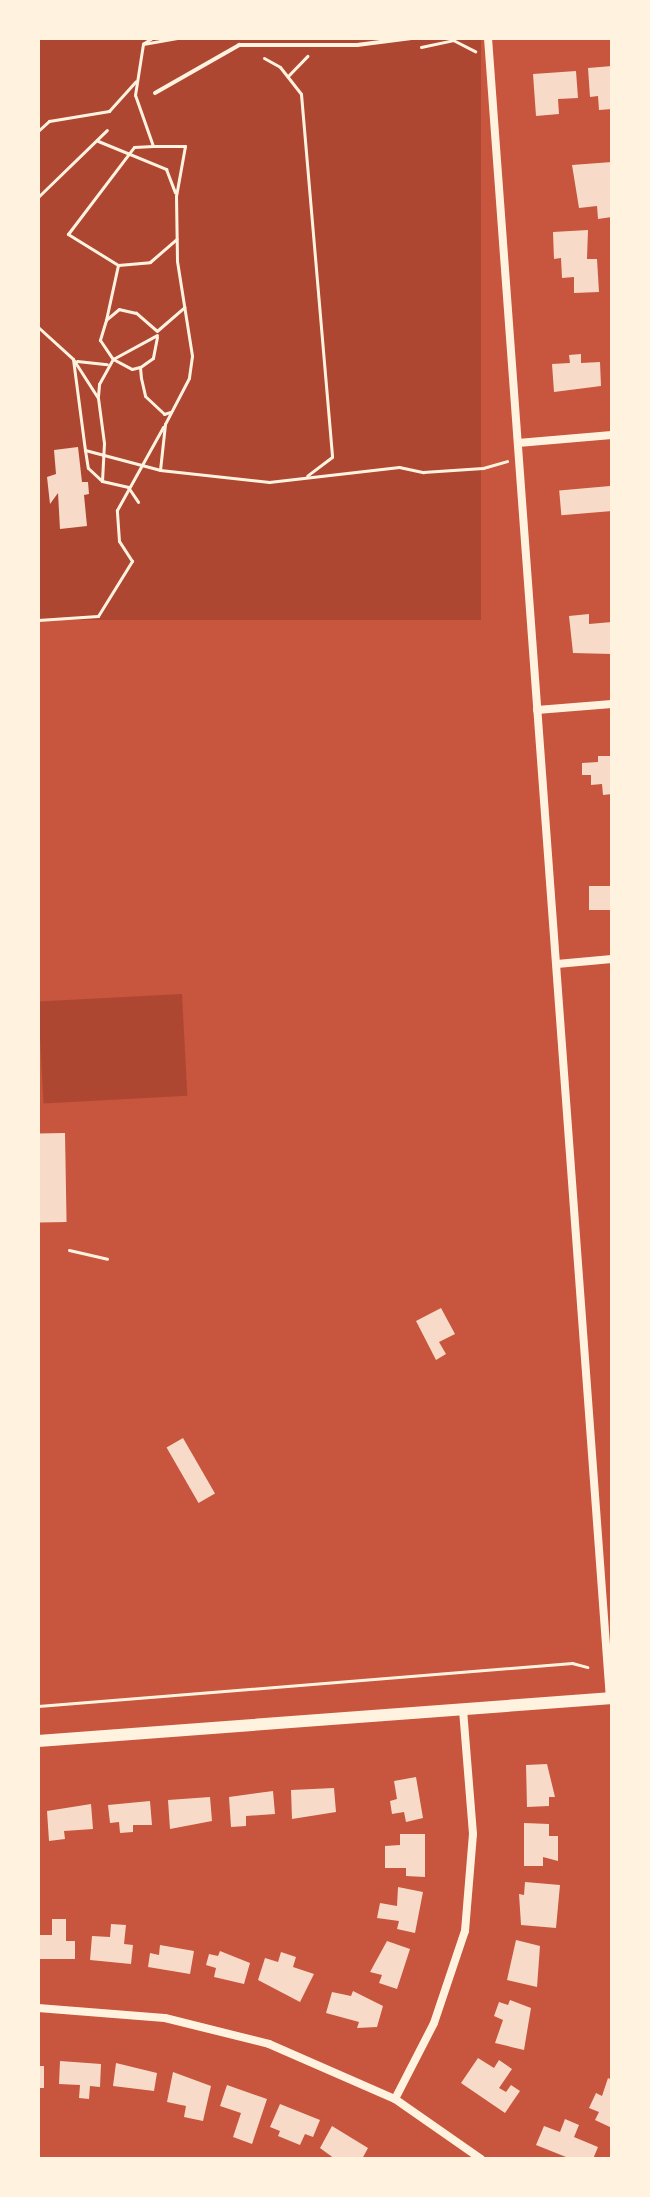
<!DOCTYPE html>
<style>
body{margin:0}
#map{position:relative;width:650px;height:2197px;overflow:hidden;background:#c8553d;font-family:"Nunito Sans",sans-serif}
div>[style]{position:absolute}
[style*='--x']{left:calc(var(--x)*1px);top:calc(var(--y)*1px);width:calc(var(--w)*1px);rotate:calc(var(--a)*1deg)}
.green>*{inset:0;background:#ae4732;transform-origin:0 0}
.building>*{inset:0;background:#f7dbc8;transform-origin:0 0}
.path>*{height:3px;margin:-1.5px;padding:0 1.5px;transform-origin:1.5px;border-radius:1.5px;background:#fff3e0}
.service>*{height:4px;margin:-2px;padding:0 2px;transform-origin:2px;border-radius:2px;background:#fff3e0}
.minor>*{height:8px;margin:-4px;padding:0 4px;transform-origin:4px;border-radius:4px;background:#fff3e0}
.secondary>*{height:12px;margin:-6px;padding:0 6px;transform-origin:6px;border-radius:6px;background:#fff3e0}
span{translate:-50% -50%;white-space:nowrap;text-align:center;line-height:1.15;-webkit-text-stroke:6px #fff3e0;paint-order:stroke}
.frame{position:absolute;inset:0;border:40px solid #fff3e0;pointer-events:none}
</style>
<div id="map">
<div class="green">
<div style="left:38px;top:38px;width:443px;height:582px"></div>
<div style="left:182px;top:994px;width:102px;height:144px;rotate:87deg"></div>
</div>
<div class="building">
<div style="clip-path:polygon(612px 66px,612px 109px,599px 110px,598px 96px,590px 97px,588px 68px)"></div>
<div style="clip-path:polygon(576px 71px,578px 98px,558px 99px,559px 114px,536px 116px,533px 74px)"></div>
<div style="clip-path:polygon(612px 162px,612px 217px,598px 219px,597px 206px,579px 208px,572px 165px)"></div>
<div style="clip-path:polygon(588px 230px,587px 259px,597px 259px,599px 292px,574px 293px,574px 277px,562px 278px,561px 258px,554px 259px,553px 232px)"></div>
<div style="clip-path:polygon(581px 354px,581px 363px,600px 362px,601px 386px,554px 392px,552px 364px,570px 363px,569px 355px)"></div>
<div style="clip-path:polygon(78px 447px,82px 482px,88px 482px,89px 494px,84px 495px,87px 526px,60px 529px,58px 493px,50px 504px,47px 477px,56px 474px,54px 450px)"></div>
<div style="left:610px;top:486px;width:25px;height:51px;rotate:85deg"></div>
<div style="clip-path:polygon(589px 614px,589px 624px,612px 622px,612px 654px,573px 653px,569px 616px)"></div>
<div style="clip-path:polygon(598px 756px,612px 756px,612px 794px,603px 795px,602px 784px,591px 785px,591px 775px,582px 775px,582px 763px,598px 762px)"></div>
<div style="left:612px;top:886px;width:24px;height:23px;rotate:90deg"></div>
<div style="left:65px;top:1133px;width:89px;height:27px;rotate:89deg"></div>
<div style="clip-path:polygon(441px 1308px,455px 1334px,439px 1342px,446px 1354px,436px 1360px,416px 1321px)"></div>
<div style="left:183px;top:1438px;width:64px;height:19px;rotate:60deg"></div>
<div style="clip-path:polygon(547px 1764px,555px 1797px,549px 1797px,549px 1806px,527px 1807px,526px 1765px)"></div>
<div style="clip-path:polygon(416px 1777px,423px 1818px,406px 1822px,404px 1812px,392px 1814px,390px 1801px,397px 1799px,394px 1781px)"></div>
<div style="clip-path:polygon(334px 1788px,336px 1812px,292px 1819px,291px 1790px)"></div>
<div style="clip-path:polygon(273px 1791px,275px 1814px,246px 1816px,246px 1826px,231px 1827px,229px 1797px)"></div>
<div style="clip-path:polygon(210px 1797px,212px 1821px,170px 1829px,168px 1800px)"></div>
<div style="clip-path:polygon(150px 1801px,152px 1825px,133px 1825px,133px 1832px,120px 1833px,119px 1822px,110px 1823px,108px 1805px)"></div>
<div style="clip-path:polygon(91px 1804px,93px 1829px,64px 1831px,65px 1839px,49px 1841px,47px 1811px)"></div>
<div style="clip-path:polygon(524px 1823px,549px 1824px,549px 1836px,558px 1836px,558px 1861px,543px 1857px,543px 1866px,524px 1866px)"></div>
<div style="clip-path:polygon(400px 1834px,425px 1834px,425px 1877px,406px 1876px,406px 1868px,385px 1868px,385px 1846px,400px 1845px)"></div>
<div style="clip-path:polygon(525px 1882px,560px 1885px,556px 1928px,521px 1925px,519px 1894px,524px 1895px)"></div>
<div style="clip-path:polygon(398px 1887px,423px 1892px,415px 1933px,397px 1929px,399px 1921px,377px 1918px,380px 1903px,397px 1906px)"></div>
<div style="clip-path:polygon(52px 1919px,66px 1919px,66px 1941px,75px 1941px,75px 1959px,38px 1959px,38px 1935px,52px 1935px)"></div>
<div style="clip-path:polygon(111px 1924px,126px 1925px,124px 1944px,133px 1945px,131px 1964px,90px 1960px,92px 1936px,110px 1937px)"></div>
<div style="clip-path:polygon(516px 1940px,540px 1946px,537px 1987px,507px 1980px)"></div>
<div style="clip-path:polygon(387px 1941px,410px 1949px,397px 1989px,379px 1983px,382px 1975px,370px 1972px)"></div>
<div style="clip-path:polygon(160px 1945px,194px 1951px,190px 1974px,148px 1967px,150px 1953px,159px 1955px)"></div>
<div style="clip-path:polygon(220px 1951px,250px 1963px,244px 1984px,214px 1977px,216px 1968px,206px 1965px,209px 1954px,218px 1956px)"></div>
<div style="clip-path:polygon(281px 1952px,296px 1957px,293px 1967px,314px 1974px,300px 2002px,258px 1980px,265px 1958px,278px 1962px)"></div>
<div style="clip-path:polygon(353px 1991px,383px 2006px,377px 2027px,357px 2028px,359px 2022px,326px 2013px,332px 1992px,351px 1996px)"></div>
<div style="clip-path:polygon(510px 2000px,531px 2008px,524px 2050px,495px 2043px,503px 2020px,494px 2016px,499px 2002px,508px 2005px)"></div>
<div style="clip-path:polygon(478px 2058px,494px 2068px,499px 2060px,512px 2069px,499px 2088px,506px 2092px,511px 2085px,520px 2091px,505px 2113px,461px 2083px)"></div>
<div style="clip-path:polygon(60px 2061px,101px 2064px,100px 2087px,90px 2086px,89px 2099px,79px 2098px,80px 2085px,59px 2084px)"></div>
<div style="clip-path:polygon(116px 2063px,157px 2073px,154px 2091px,113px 2086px)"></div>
<div style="left:38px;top:2066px;width:6px;height:22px"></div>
<div style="clip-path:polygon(173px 2072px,211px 2086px,203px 2121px,184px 2117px,186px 2106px,167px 2102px)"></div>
<div style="clip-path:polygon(608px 2078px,612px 2080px,612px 2128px,595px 2120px,599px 2112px,589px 2108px,596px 2093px,602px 2096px)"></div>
<div style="clip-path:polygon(227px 2085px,267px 2099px,252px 2144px,233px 2137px,241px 2113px,220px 2106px)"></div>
<div style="clip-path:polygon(280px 2104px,320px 2120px,313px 2137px,305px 2134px,300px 2145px,278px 2136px,280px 2131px,270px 2127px)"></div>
<div style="clip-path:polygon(565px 2119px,579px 2125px,574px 2137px,598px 2147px,593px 2159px,571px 2159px,536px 2145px,544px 2126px,560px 2132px)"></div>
<div style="clip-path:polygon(332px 2126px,368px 2148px,362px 2159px,335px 2159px,320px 2148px)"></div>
</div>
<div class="path">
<div style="--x:144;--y:43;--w:9;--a:-32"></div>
<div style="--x:421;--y:47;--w:33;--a:-12"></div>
<div style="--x:453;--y:40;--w:25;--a:27"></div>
<div style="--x:264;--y:58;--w:18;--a:29"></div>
<div style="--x:280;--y:67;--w:34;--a:52"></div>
<div style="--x:301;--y:94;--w:364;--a:85.1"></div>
<div style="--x:332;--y:457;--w:31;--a:143"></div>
<div style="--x:288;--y:76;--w:28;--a:-46"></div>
<div style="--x:38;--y:131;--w:15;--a:-42"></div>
<div style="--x:49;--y:121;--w:61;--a:-9.5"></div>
<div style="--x:109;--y:111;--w:40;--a:-48"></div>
<div style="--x:98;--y:141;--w:74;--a:22.4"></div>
<div style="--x:166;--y:169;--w:25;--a:69"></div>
<div style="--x:153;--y:146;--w:32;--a:0"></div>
<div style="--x:185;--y:146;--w:51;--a:100.2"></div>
<div style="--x:176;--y:196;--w:65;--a:89.1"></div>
<div style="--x:177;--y:261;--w:96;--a:81"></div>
<div style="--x:192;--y:356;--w:22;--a:98"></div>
<div style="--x:189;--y:378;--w:52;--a:117.6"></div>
<div style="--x:165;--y:424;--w:46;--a:96.2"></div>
<div style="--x:38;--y:197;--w:96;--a:-44.2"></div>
<div style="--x:118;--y:265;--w:59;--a:-148.2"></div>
<div style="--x:68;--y:234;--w:109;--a:-52.8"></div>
<div style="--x:134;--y:147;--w:19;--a:-3"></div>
<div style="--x:153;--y:146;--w:54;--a:-109.4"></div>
<div style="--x:135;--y:95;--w:52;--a:-81.1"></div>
<div style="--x:143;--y:44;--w:36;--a:-10"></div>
<div style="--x:106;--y:320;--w:56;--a:-77.7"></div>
<div style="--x:118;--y:265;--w:32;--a:-5"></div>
<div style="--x:150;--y:262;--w:35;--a:-41"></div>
<div style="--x:38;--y:327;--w:47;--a:42.4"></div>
<div style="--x:73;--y:359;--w:46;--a:57.3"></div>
<div style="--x:98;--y:398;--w:45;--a:82.4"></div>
<div style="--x:104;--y:443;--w:38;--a:93"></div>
<div style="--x:158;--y:330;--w:35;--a:-41"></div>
<div style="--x:157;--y:331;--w:28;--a:-139"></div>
<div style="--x:136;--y:313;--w:17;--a:-167"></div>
<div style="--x:119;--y:309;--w:17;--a:140"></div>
<div style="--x:106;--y:320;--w:21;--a:107"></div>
<div style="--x:100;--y:340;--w:23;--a:56"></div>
<div style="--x:113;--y:359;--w:50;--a:-28.6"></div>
<div style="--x:157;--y:337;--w:21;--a:101"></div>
<div style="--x:153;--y:358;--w:16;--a:145"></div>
<div style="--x:140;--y:367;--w:11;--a:85"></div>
<div style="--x:141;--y:378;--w:18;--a:77"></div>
<div style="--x:145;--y:396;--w:26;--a:43"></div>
<div style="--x:164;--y:414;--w:6;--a:-18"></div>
<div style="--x:73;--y:359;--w:92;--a:82.5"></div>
<div style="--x:85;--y:450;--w:78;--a:14.9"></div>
<div style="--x:160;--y:470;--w:110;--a:6.3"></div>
<div style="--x:269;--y:482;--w:131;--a:-6.6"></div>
<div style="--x:399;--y:467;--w:25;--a:12"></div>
<div style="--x:423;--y:472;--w:60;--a:-3.8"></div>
<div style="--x:483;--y:468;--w:25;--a:-16"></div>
<div style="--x:77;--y:361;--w:30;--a:6"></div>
<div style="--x:98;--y:396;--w:12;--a:-85"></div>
<div style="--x:99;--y:384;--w:29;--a:-61"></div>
<div style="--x:113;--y:359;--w:21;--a:28"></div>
<div style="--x:132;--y:369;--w:8;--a:-14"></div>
<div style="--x:85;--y:450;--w:18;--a:81"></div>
<div style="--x:88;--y:468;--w:19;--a:43"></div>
<div style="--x:102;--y:481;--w:27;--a:13"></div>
<div style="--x:128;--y:487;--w:18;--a:56"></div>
<div style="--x:38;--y:620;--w:60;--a:-3.8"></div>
<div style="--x:98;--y:616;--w:65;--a:-58.3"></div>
<div style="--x:132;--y:561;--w:24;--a:-123"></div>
<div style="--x:119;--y:541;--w:31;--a:-94"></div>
<div style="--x:117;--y:510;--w:95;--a:-61"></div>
<div style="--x:69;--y:1250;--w:39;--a:13"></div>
<div style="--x:38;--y:1706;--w:536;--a:-4.6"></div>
<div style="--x:572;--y:1663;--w:16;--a:15"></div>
</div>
<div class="service">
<div style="--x:155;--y:93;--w:97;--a:-29.7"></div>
<div style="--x:239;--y:45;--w:118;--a:0"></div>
<div style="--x:357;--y:45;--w:55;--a:-7.3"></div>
</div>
<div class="minor">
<div style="--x:488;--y:38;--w:1664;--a:85.8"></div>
<div style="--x:518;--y:443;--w:94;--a:-4.9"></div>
<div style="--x:537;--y:710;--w:75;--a:-4.6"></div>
<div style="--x:557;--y:964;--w:55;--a:-5.2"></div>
<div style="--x:38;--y:2008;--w:127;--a:4.5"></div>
<div style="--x:165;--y:2018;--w:107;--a:14"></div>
<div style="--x:269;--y:2044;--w:137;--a:23.6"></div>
<div style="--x:395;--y:2099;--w:105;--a:34.9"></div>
<div style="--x:395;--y:2099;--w:85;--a:-62.8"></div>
<div style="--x:434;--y:2023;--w:97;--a:-71.4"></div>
<div style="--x:465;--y:1931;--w:97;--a:-85.3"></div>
<div style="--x:473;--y:1834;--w:125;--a:-94.6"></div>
</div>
<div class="secondary">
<div style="--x:38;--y:1741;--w:576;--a:-4.28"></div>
</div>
<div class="frame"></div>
</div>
